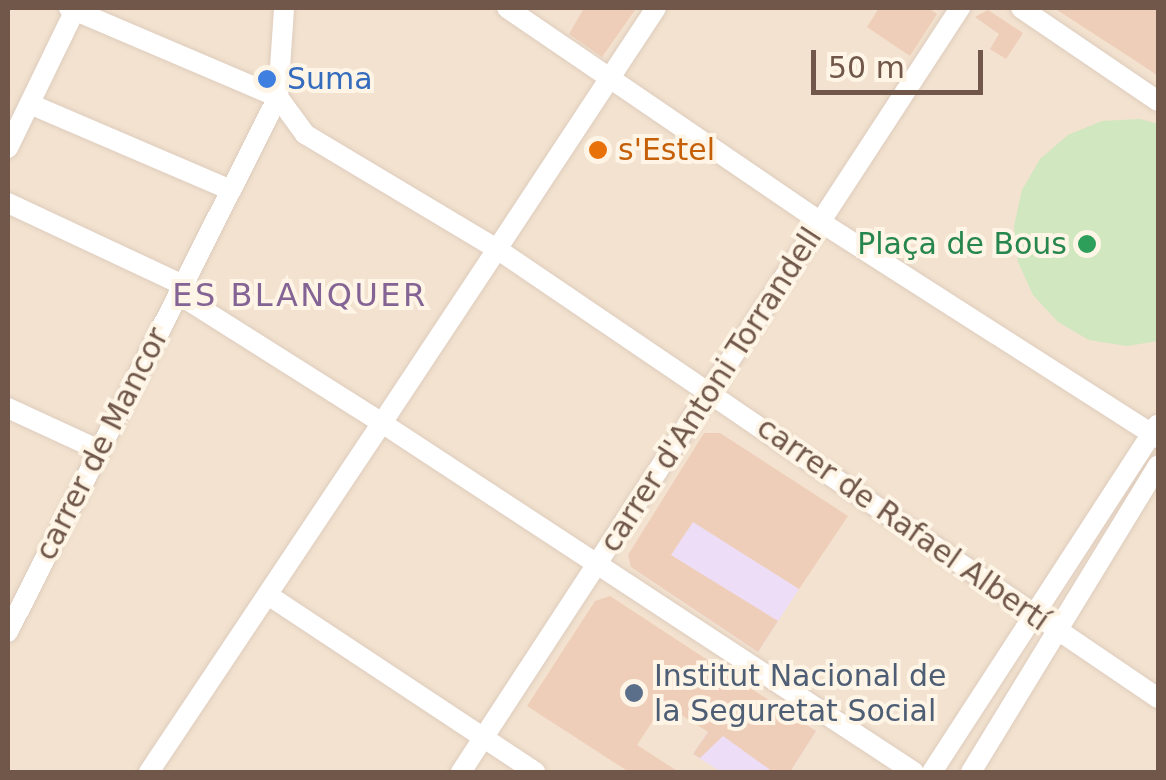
<!DOCTYPE html>
<meta charset="utf-8">
<style>
body{margin:0}
#map{position:relative;width:1166px;height:780px;overflow:hidden;background:#fbf0e0;font-family:"DejaVu Sans",sans-serif}
div>[style]{position:absolute}
[style*='--x']{left:calc(var(--x)*1px);top:calc(var(--y)*1px);width:calc(var(--w)*1px);rotate:calc(var(--a)*1deg)}
.residential>*{inset:0;background:#f2e2cf;transform-origin:0 0}
.education>*{inset:0;background:#edddf7}
.green>*{inset:0;background:#d0e7c0}
.building>*{inset:0;background:#efceb9}
.roads{filter:drop-shadow(0 0 2px #deccbd) drop-shadow(0 0 2px #deccbd)}
.street>*{height:20px;margin:-10px;padding:0 10px;transform-origin:10px;border-radius:10px;background:#fff}
.dots>*{width:28px;height:28px;translate:-50% -50%;box-sizing:border-box;border:5px solid #fef5e6;border-radius:50%}
span{translate:-50% -50%;white-space:nowrap;text-align:center;line-height:1.15;-webkit-text-stroke:8px #fef5e6;paint-order:stroke}
.shop-label{font-size:30px;color:#366cbe}
.left{translate:0 -50%;text-align:left}
.food-label{font-size:30px;color:#c56008}
.leisure-label{font-size:30px;color:#27864d}
.right{translate:-100% -50%;text-align:right}
.street-label{font-size:30px;color:#705749}
.service-label{font-size:30px;color:#4e5e75}
.neighbourhood-label{font-size:32px;color:#846494;letter-spacing:2.5px}
.frame{position:absolute;inset:0;border:10px solid #705749;pointer-events:none}
.scale{position:absolute;left:811px;top:50px;width:172px;height:45px;box-sizing:border-box;border:5px solid #705749;border-top:0;padding-left:12px;font-size:30px;line-height:35px;white-space:nowrap;color:#705749;-webkit-text-stroke:8px #fef5e6;paint-order:stroke}
</style>
<div id="map">
<div class="residential">
<div style="left:8px;top:8px;width:1150px;height:764px"></div>
</div>
<div class="education">
<div style="clip-path:polygon(662px 502px,799px 589px,758px 652px,631px 567px,628px 555px)"></div>
<div style="clip-path:polygon(740px 682px,816px 731px,790px 772px,721px 772px,693px 754px)"></div>
</div>
<div class="green">
<div style="clip-path:polygon(1140px 119px,1158px 124px,1158px 341px,1127px 346px,1089px 340px,1058px 322px,1033px 295px,1018px 262px,1014px 226px,1022px 190px,1040px 159px,1068px 135px,1102px 121px)"></div>
</div>
<div class="building">
<div style="clip-path:polygon(584px 8px,635px 10px,602px 57px,569px 34px)"></div>
<div style="clip-path:polygon(879px 8px,928px 8px,937px 14px,910px 56px,867px 27px)"></div>
<div style="clip-path:polygon(1054px 8px,1158px 8px,1158px 76px,1142px 65px)"></div>
<div style="clip-path:polygon(988px 10px,1023px 33px,1006px 59px,990px 49px,999px 34px,975px 17px)"></div>
<div style="clip-path:polygon(704px 433px,720px 433px,848px 516px,799px 589px,693px 522px,671px 555px,778px 621px,758px 652px,631px 567px,628px 555px)"></div>
<div style="clip-path:polygon(610px 596px,816px 731px,790px 772px,773px 772px,723px 736px,700px 758px,693px 754px,708px 732px,664px 704px,637px 745px,679px 772px,629px 772px,527px 706px,595px 601px)"></div>
</div>
<div class="roads">
<div class="street">
<div style="--x:69;--y:8;--w:227;--a:23.1"></div>
<div style="--x:507;--y:8;--w:378;--a:34.3"></div>
<div style="--x:819;--y:221;--w:403;--a:32.6"></div>
<div style="--x:656;--y:8;--w:289;--a:123.4"></div>
<div style="--x:497;--y:249;--w:799;--a:34.19"></div>
<div style="--x:1021;--y:8;--w:166;--a:34.2"></div>
<div style="--x:30;--y:104;--w:219;--a:23.2"></div>
<div style="--x:8;--y:148;--w:153;--a:-64.1"></div>
<div style="--x:8;--y:203;--w:193;--a:25.1"></div>
<div style="--x:178;--y:294;--w:241;--a:32.3"></div>
<div style="--x:382;--y:423;--w:209;--a:-56.5"></div>
<div style="--x:497;--y:249;--w:224;--a:-149.1"></div>
<div style="--x:305;--y:134;--w:46;--a:-126.1"></div>
<div style="--x:8;--y:408;--w:100;--a:24.8"></div>
<div style="--x:271;--y:597;--w:317;--a:33.5"></div>
<div style="--x:8;--y:632;--w:599;--a:-63.22"></div>
<div style="--x:278;--y:97;--w:89;--a:-86.1"></div>
<div style="--x:149;--y:772;--w:420;--a:-56.3"></div>
<div style="--x:382;--y:423;--w:636;--a:33.27"></div>
<div style="--x:461;--y:772;--w:913;--a:-56.85"></div>
<div style="--x:932;--y:772;--w:414;--a:-57"></div>
<div style="--x:971;--y:772;--w:359;--a:-58.6"></div>
</div>
</div>
<div class="dots">
<div style="left:267px;top:79px;background:#3f7fe0"></div>
<div style="left:598px;top:150px;background:#e8710a"></div>
<div style="left:1087px;top:244px;background:#2e9e5b"></div>
<div style="left:634px;top:693px;background:#5c6f8a"></div>
</div>
<div class="shop-label">
<span class="left" style="left:287px;top:79px">Suma</span>
</div>
<div class="food-label">
<span class="left" style="left:618px;top:150px">s'Estel</span>
</div>
<div class="leisure-label">
<span class="right" style="left:1067px;top:244px">Plaça de Bous</span>
</div>
<div class="street-label">
<span style="left:711px;top:390px;rotate:-57deg">carrer d'Antoni Torrandell</span>
<span style="left:102px;top:444px;rotate:-63deg">carrer de Mancor</span>
<span style="left:903px;top:524px;rotate:35deg">carrer de Rafael Albertí</span>
</div>
<div class="service-label">
<span class="left" style="left:654px;top:693px">Institut Nacional de<br>la Seguretat Social</span>
</div>
<div class="neighbourhood-label">
<span style="left:300px;top:295px">ES BLANQUER</span>
</div>
<div class="frame"></div>
<div class="scale">50 m</div>
</div>
